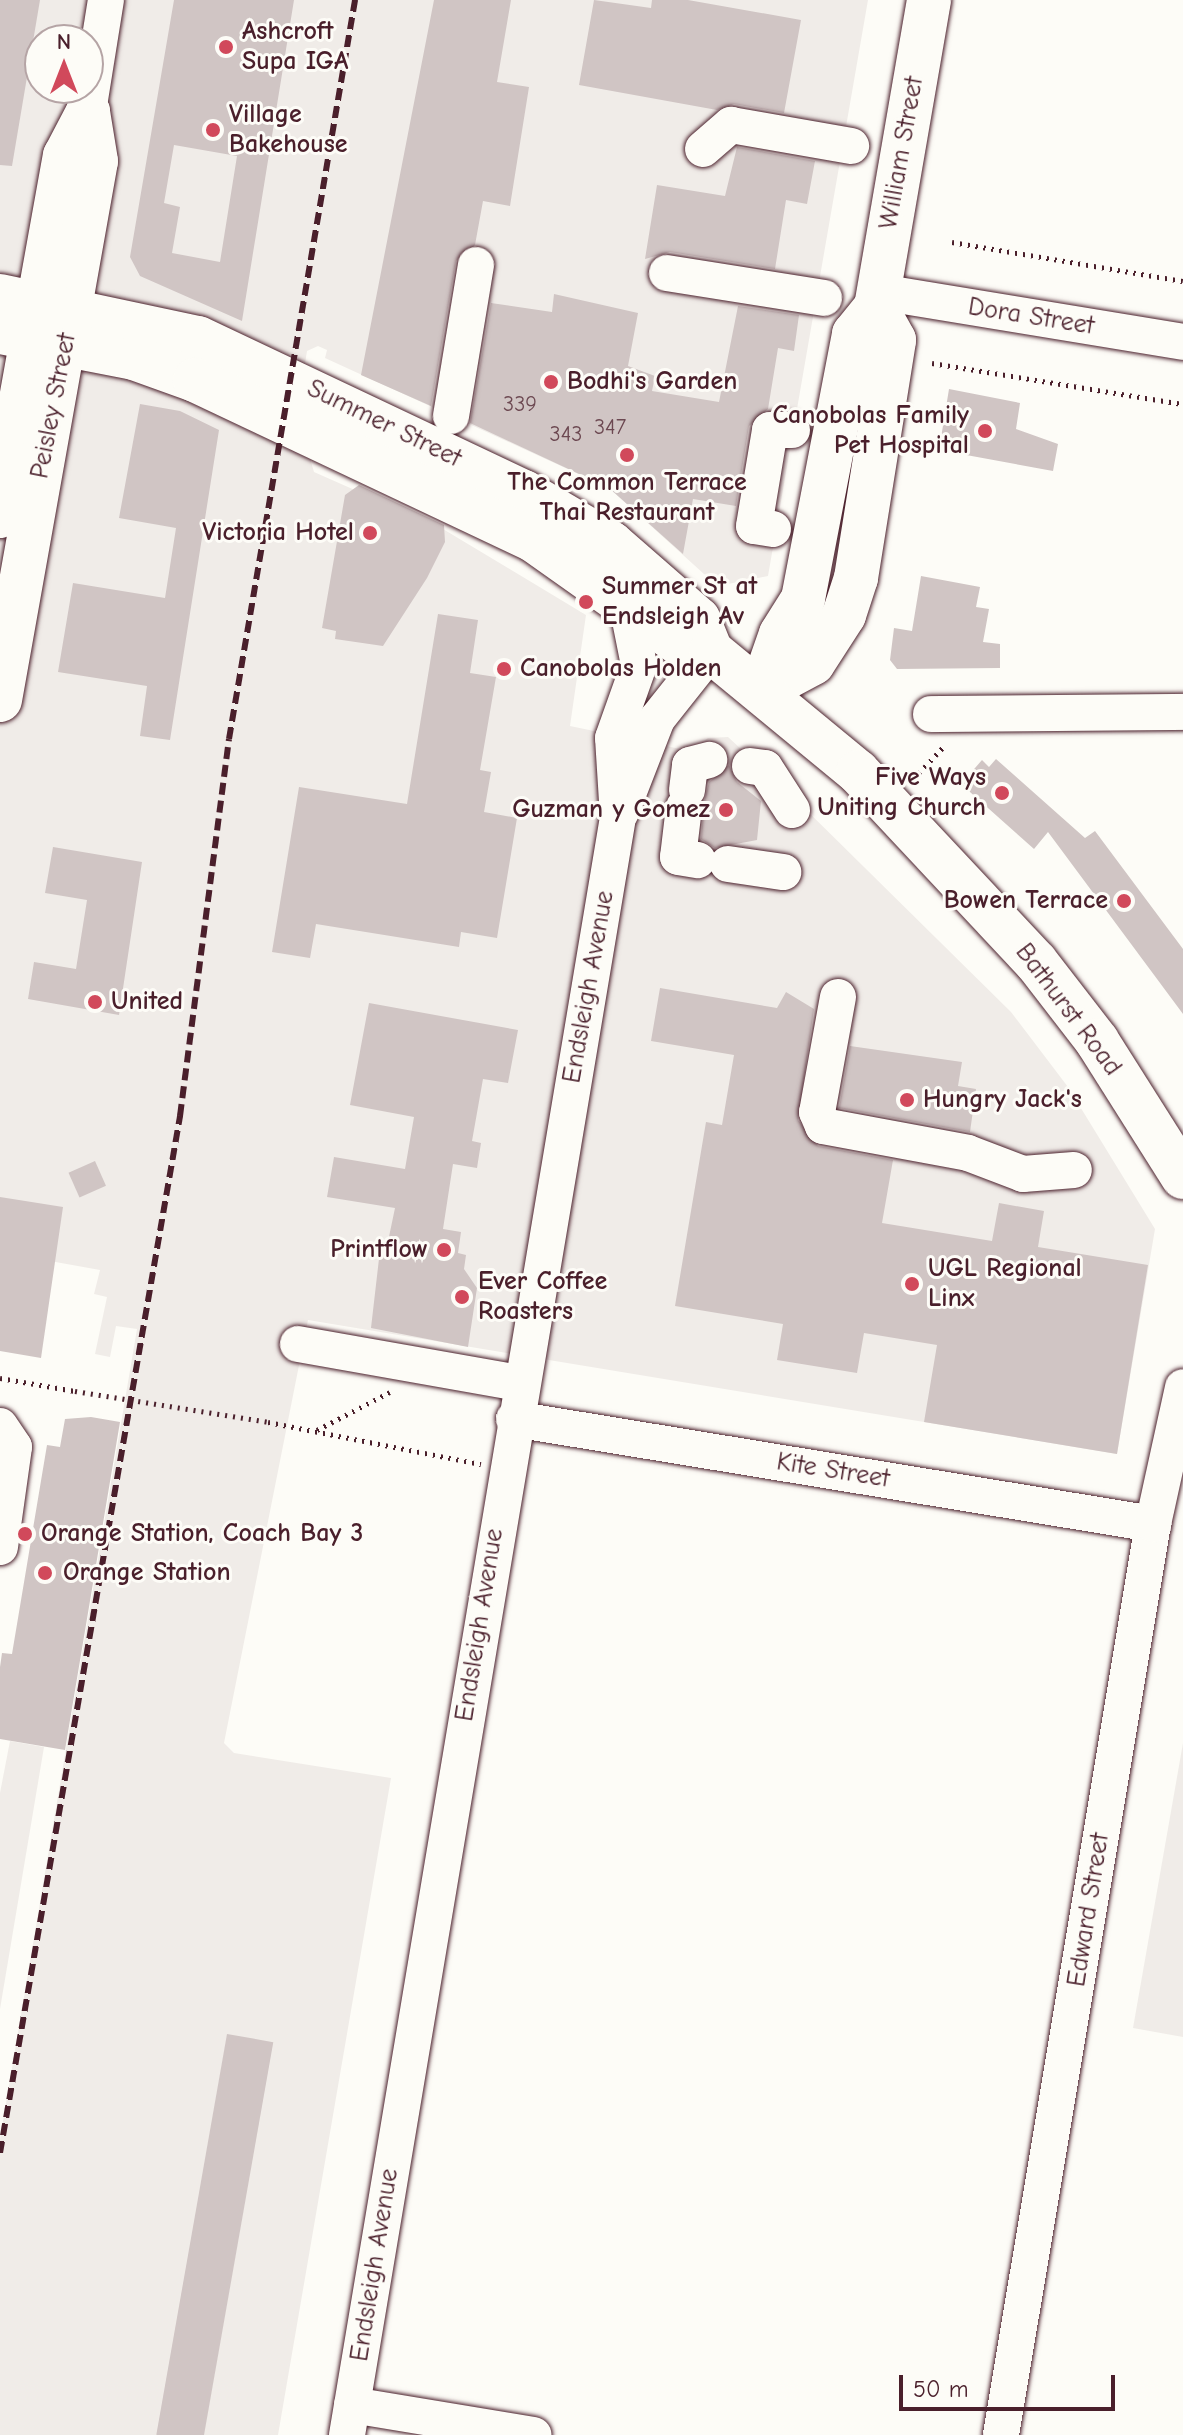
<!DOCTYPE html>
<style>
body{margin:0}
#map{position:relative;width:1183px;height:2435px;overflow:hidden;background:#fdfcf7;font-family:"Comic Neue",sans-serif}
div>[style]{position:absolute}
[style*='--x']{left:calc(var(--x)*1px);top:calc(var(--y)*1px);width:calc(var(--w)*1px);rotate:calc(var(--a)*1deg)}
.built>*{inset:0;background:#f0ece8}
.building>*{inset:0;background:#d0c5c4;transform-origin:0 0}
.path>*{height:5px;margin-top:-2.5px;transform-origin:0;background:repeating-linear-gradient(90deg,#4a1f2b 0 2px,transparent 0 8px)}
.roads{filter:drop-shadow(0 0 2px #4a1f2b) drop-shadow(0 0 2px #4a1f2b)}
.minor>*{height:36px;margin:-18px;padding:0 18px;transform-origin:18px;border-radius:18px;background:#fdfcf7}
.major>*{height:44px;margin:-22px;padding:0 22px;transform-origin:22px;border-radius:22px;background:#fdfcf7}
.highway>*{height:44px;margin:-22px;padding:0 22px;transform-origin:22px;border-radius:22px;background:#fdfcf7}
.rail>*{height:6px;margin-top:-3px;transform-origin:0;background:repeating-linear-gradient(90deg,#4a1f2b 0 12px,transparent 0 18px)}
.path-bridge>*{height:5px;margin-top:-2.5px;transform-origin:0;background:repeating-linear-gradient(90deg,#4a1f2b 0 2px,transparent 0 8px)}
.dots>*{width:22px;height:22px;translate:-50% -50%;box-sizing:border-box;border:4px solid #fdfcf7;border-radius:50%}
span{translate:-50% -50%;white-space:nowrap;text-align:center;line-height:1.15;-webkit-text-stroke:6px #fdfcf7;paint-order:stroke}
.number-label{font-size:22px;color:#6c4851}
.number-label span{-webkit-text-stroke-width:0}
.poi-label{font-size:26px;color:#4a1f2b;font-weight:700}
.left{translate:0 -50%;text-align:left}
.right{translate:-100% -50%;text-align:right}
.street-label{font-size:26px;color:#4a1f2b}
.north{position:absolute;left:24px;top:24px;width:80px;height:80px;box-sizing:border-box;background:#fdfcf7;border:2px solid #b5a4a5;border-radius:50%;rotate:0deg;font-size:22px;font-weight:700;line-height:32px;text-align:center;color:#4a1f2b}
.north::after{content:'';display:block;margin:auto;width:28px;height:36px;background:#d1495b;clip-path:polygon(50% 0,100% 100%,50% 72%,0 100%)}
.scale{position:absolute;left:899px;top:2375px;width:216px;height:36px;box-sizing:border-box;border:4px solid #4a1f2b;border-top:0;padding-left:10px;font-size:24px;line-height:28px;white-space:nowrap;color:#4a1f2b;-webkit-text-stroke:6px #fdfcf7;paint-order:stroke}
</style>
<div id="map">
<div class="built">
<div style="clip-path:polygon(evenodd,0 0,868px 0,768px 576px,728px 584px,704px 574px,609px 488px,325px 358px,327px 350px,318px 346px,307px 351px,297px 414px,314px 472px,443px 529px,586px 615px,570px 726px,690px 751px,708px 738px,728px 737px,791px 795px,1011px 1012px,1068px 1087px,1155px 1229px,1117px 1454px,308px 1320px,224px 1743px,234px 1753px,391px 1778px,278px 2435px,0 2435px,0 2139px,137px 1329px,116px 1326px,110px 1357px,95px 1354px,107px 1297px,94px 1294px,100px 1270px,0 1252px,0 0,40px 40px,88px 40px,88px 88px,40px 88px,40px 40px)"></div>
<div style="clip-path:polygon(10px 1741px,44px 1747px,0 2009px,0 1793px)"></div>
<div style="clip-path:polygon(1183px 1743px,1183px 2037px,1133px 2028px)"></div>
</div>
<div class="building">
<div style="clip-path:polygon(0 0,40px 0,12px 166px,0 165px)"></div>
<div style="clip-path:polygon(evenodd,174px 0,294px 0,242px 321px,140px 276px,130px 257px,174px 0,174px 145px,237px 156px,220px 262px,172px 253px,180px 207px,164px 203px,174px 145px)"></div>
<div style="clip-path:polygon(434px 0,511px 0,497px 82px,529px 87px,510px 206px,483px 201px,475px 245px,456px 261px,431px 406px,361px 375px)"></div>
<div style="clip-path:polygon(594px 0,651px 8px,652px 0,688px 0,801px 20px,784px 113px,734px 104px,717px 110px,579px 85px)"></div>
<div style="clip-path:polygon(737px 147px,815px 161px,807px 204px,786px 200px,775px 269px,670px 252px,645px 259px,657px 185px,725px 196px)"></div>
<div style="clip-path:polygon(554px 294px,638px 313px,628px 366px,655px 376px,652px 391px,719px 402px,738px 306px,799px 315px,794px 351px,778px 348px,768px 409px,749px 426px,736px 506px,693px 499px,683px 554px,609px 488px,470px 423px,491px 303px,552px 312px)"></div>
<div style="clip-path:polygon(949px 389px,1020px 403px,1016px 429px,1058px 444px,1053px 471px,939px 450px)"></div>
<div style="clip-path:polygon(140px 404px,180px 411px,219px 430px,170px 740px,140px 736px,147px 686px,58px 672px,73px 583px,165px 598px,176px 528px,119px 518px)"></div>
<div style="clip-path:polygon(359px 485px,444px 525px,445px 542px,427px 578px,383px 646px,335px 639px,336px 631px,322px 628px,345px 495px)"></div>
<div style="clip-path:polygon(921px 576px,980px 587px,976px 607px,989px 609px,983px 642px,1000px 644px,1000px 668px,897px 669px,890px 660px,894px 628px,912px 631px)"></div>
<div style="clip-path:polygon(438px 614px,478px 620px,470px 673px,496px 677px,480px 770px,491px 772px,484px 812px,517px 818px,497px 938px,461px 932px,459px 947px,316px 924px,310px 958px,272px 952px,299px 787px,407px 804px)"></div>
<div style="clip-path:polygon(996px 759px,1085px 838px,1095px 831px,1183px 949px,1183px 1014px,1048px 832px,1034px 849px,961px 784px,982px 760px,989px 767px)"></div>
<div style="clip-path:polygon(729px 765px,737px 782px,761px 801px,757px 840px,715px 848px,701px 839px,704px 802px,709px 782px)"></div>
<div style="clip-path:polygon(53px 847px,142px 862px,119px 1015px,28px 999px,34px 962px,76px 969px,87px 900px,45px 893px)"></div>
<div style="clip-path:polygon(660px 988px,777px 1008px,786px 992px,814px 1009px,798px 1120px,818px 1146px,893px 1160px,882px 1223px,992px 1241px,999px 1203px,1044px 1211px,1038px 1247px,1148px 1265px,1117px 1454px,924px 1422px,937px 1345px,864px 1333px,857px 1373px,777px 1360px,783px 1324px,675px 1306px,706px 1122px,722px 1125px,734px 1055px,651px 1041px)"></div>
<div style="clip-path:polygon(369px 1003px,518px 1030px,508px 1083px,483px 1079px,472px 1141px,481px 1143px,477px 1168px,453px 1164px,443px 1229px,461px 1232px,458px 1253px,466px 1255px,464px 1269px,477px 1288px,468px 1347px,371px 1328px,380px 1250px,386px 1251px,395px 1208px,327px 1197px,334px 1157px,405px 1169px,414px 1117px,350px 1105px)"></div>
<div style="clip-path:polygon(850px 1046px,962px 1062px,958px 1086px,976px 1089px,970px 1132px,839px 1108px)"></div>
<div style="left:95px;top:1161px;width:27px;height:29px;rotate:66deg"></div>
<div style="clip-path:polygon(0 1197px,63px 1207px,41px 1358px,0 1351px)"></div>
<div style="clip-path:polygon(91px 1417px,120px 1422px,65px 1750px,0 1739px,0 1667px,2px 1653px,12px 1654px,47px 1445px,60px 1447px,65px 1419px)"></div>
<div style="left:227px;top:2034px;width:47px;height:407px;rotate:10deg"></div>
</div>
<div class="path">
<div style="--x:952;--y:242;--w:234;--a:9.6"></div>
<div style="--x:932;--y:363;--w:254;--a:9.3"></div>
<div style="--x:919;--y:773;--w:37;--a:-47"></div>
<div style="--x:0;--y:1378;--w:76;--a:9.8"></div>
<div style="--x:268;--y:1422;--w:217;--a:11.2"></div>
<div style="--x:317;--y:1430;--w:82;--a:-27.5"></div>
</div>
<div class="roads">
<div class="minor">
<div style="--x:88;--y:112;--w:113;--a:-80.9"></div>
<div style="--x:703;--y:149;--w:37;--a:-41"></div>
<div style="--x:731;--y:125;--w:122;--a:9.9"></div>
<div style="--x:667;--y:273;--w:159;--a:9"></div>
<div style="--x:879;--y:292;--w:308;--a:9.3"></div>
<div style="--x:451;--y:416;--w:153;--a:-80.6"></div>
<div style="--x:773;--y:529;--w:19;--a:-171"></div>
<div style="--x:754;--y:526;--w:97;--a:-80.5"></div>
<div style="--x:770;--y:430;--w:22;--a:0"></div>
<div style="--x:931;--y:714;--w:252;--a:-0.5"></div>
<div style="--x:750;--y:766;--w:15;--a:8"></div>
<div style="--x:765;--y:768;--w:50;--a:57.3"></div>
<div style="--x:687;--y:790;--w:25;--a:-83"></div>
<div style="--x:690;--y:765;--w:20;--a:-15"></div>
<div style="--x:684;--y:807;--w:50;--a:96.8"></div>
<div style="--x:678;--y:857;--w:20;--a:9"></div>
<div style="--x:621;--y:812;--w:100;--a:-68.8"></div>
<div style="--x:657;--y:719;--w:87;--a:-51.5"></div>
<div style="--x:728;--y:864;--w:56;--a:8.3"></div>
<div style="--x:838;--y:997;--w:117;--a:100.3"></div>
<div style="--x:817;--y:1112;--w:15;--a:67"></div>
<div style="--x:823;--y:1126;--w:147;--a:10.5"></div>
<div style="--x:968;--y:1153;--w:59;--a:20.9"></div>
<div style="--x:1023;--y:1174;--w:51;--a:-4.5"></div>
<div style="--x:298;--y:1344;--w:225;--a:10"></div>
<div style="--x:514;--y:1419;--w:648;--a:9.33"></div>
<div style="--x:0;--y:1426;--w:25;--a:56"></div>
<div style="--x:14;--y:1447;--w:101;--a:98"></div>
<div style="--x:352;--y:2405;--w:184;--a:9.4"></div>
<div style="--x:347;--y:2435;--w:1641;--a:-80.49"></div>
<div style="--x:618;--y:817;--w:79;--a:-93.6"></div>
<div style="--x:613;--y:738;--w:77;--a:-70.4"></div>
<div style="--x:639;--y:665;--w:61;--a:-101.3"></div>
<div style="--x:1001;--y:2435;--w:924;--a:-80.53"></div>
<div style="--x:1153;--y:1524;--w:140;--a:-77.6"></div>
</div>
<div class="major">
<div style="--x:0;--y:516;--w:366;--a:-79.8"></div>
<div style="--x:65;--y:156;--w:50;--a:-62.4"></div>
<div style="--x:761;--y:691;--w:60;--a:-70.7"></div>
<div style="--x:781;--y:634;--w:41;--a:-57.8"></div>
<div style="--x:803;--y:599;--w:270;--a:-79.1"></div>
<div style="--x:854;--y:334;--w:35;--a:-51"></div>
<div style="--x:876;--y:307;--w:312;--a:-80.2"></div>
<div style="--x:761;--y:691;--w:59;--a:-28.3"></div>
<div style="--x:813;--y:663;--w:57;--a:-57.1"></div>
<div style="--x:844;--y:615;--w:39;--a:-72"></div>
<div style="--x:856;--y:578;--w:241;--a:-80.9"></div>
<div style="--x:894;--y:340;--w:38;--a:-119"></div>
<div style="--x:0;--y:700;--w:547;--a:-79.9"></div>
<div style="--x:96;--y:161;--w:50;--a:-99.3"></div>
</div>
<div class="highway">
<div style="--x:0;--y:296;--w:202;--a:12"></div>
<div style="--x:198;--y:338;--w:361;--a:25.3"></div>
<div style="--x:524;--y:492;--w:101;--a:30.4"></div>
<div style="--x:611;--y:543;--w:116;--a:41.1"></div>
<div style="--x:698;--y:619;--w:35;--a:68"></div>
<div style="--x:0;--y:332;--w:136;--a:11"></div>
<div style="--x:134;--y:358;--w:65;--a:19.8"></div>
<div style="--x:195;--y:380;--w:373;--a:25.3"></div>
<div style="--x:532;--y:539;--w:180;--a:35.3"></div>
<div style="--x:679;--y:643;--w:33;--a:14"></div>
<div style="--x:711;--y:651;--w:190;--a:39.5"></div>
<div style="--x:858;--y:772;--w:260;--a:46.9"></div>
<div style="--x:1036;--y:962;--w:100;--a:52.3"></div>
<div style="--x:1097;--y:1041;--w:161;--a:57.7"></div>
</div>
</div>
<div class="rail">
<div style="--x:0;--y:2153;--w:1053;--a:-80.15"></div>
<div style="--x:180;--y:1116;--w:380;--a:-82.6"></div>
<div style="--x:229;--y:739;--w:750;--a:-80.32"></div>
</div>
<div class="path-bridge">
<div style="--x:75;--y:1391;--w:195;--a:9.1"></div>
</div>
<div class="dots">
<div style="left:226px;top:47px;background:#d1495b"></div>
<div style="left:213px;top:130px;background:#d1495b"></div>
<div style="left:551px;top:382px;background:#d1495b"></div>
<div style="left:985px;top:431px;background:#d1495b"></div>
<div style="left:627px;top:455px;background:#d1495b"></div>
<div style="left:370px;top:533px;background:#d1495b"></div>
<div style="left:586px;top:602px;background:#d1495b"></div>
<div style="left:504px;top:669px;background:#d1495b"></div>
<div style="left:1002px;top:793px;background:#d1495b"></div>
<div style="left:726px;top:810px;background:#d1495b"></div>
<div style="left:1124px;top:901px;background:#d1495b"></div>
<div style="left:95px;top:1002px;background:#d1495b"></div>
<div style="left:907px;top:1100px;background:#d1495b"></div>
<div style="left:444px;top:1250px;background:#d1495b"></div>
<div style="left:912px;top:1284px;background:#d1495b"></div>
<div style="left:462px;top:1297px;background:#d1495b"></div>
<div style="left:25px;top:1534px;background:#d1495b"></div>
<div style="left:45px;top:1573px;background:#d1495b"></div>
</div>
<div class="number-label">
<span style="left:520px;top:405px">339</span>
<span style="left:610px;top:428px">347</span>
<span style="left:566px;top:435px">343</span>
</div>
<div class="poi-label">
<span class="left" style="left:242px;top:47px">Ashcroft<br>Supa IGA</span>
<span class="left" style="left:229px;top:130px">Village<br>Bakehouse</span>
<span class="left" style="left:567px;top:382px">Bodhi's Garden</span>
<span class="right" style="left:969px;top:431px">Canobolas Family<br>Pet Hospital</span>
<span style="left:627px;top:498px">The Common Terrace<br>Thai Restaurant</span>
<span class="right" style="left:354px;top:533px">Victoria Hotel</span>
<span class="left" style="left:602px;top:602px">Summer St at<br>Endsleigh Av</span>
<span class="left" style="left:520px;top:669px">Canobolas Holden</span>
<span class="right" style="left:986px;top:793px">Five Ways<br>Uniting Church</span>
<span class="right" style="left:710px;top:810px">Guzman y Gomez</span>
<span class="right" style="left:1108px;top:901px">Bowen Terrace</span>
<span class="left" style="left:111px;top:1002px">United</span>
<span class="left" style="left:923px;top:1100px">Hungry Jack's</span>
<span class="right" style="left:428px;top:1250px">Printflow</span>
<span class="left" style="left:928px;top:1284px">UGL Regional<br>Linx</span>
<span class="left" style="left:478px;top:1297px">Ever Coffee<br>Roasters</span>
<span class="left" style="left:41px;top:1534px">Orange Station, Coach Bay 3</span>
<span class="left" style="left:63px;top:1573px">Orange Station</span>
</div>
<div class="street-label">
<span style="left:902px;top:153px;rotate:-80deg">William Street</span>
<span style="left:1031px;top:317px;rotate:9deg">Dora Street</span>
<span style="left:54px;top:406px;rotate:-79deg">Peisley Street</span>
<span style="left:384px;top:424px;rotate:26deg">Summer Street</span>
<span style="left:589px;top:987px;rotate:-80deg">Endsleigh Avenue</span>
<span style="left:1068px;top:1010px;rotate:53deg">Bathurst Road</span>
<span style="left:833px;top:1471px;rotate:9deg">Kite Street</span>
<span style="left:480px;top:1625px;rotate:-81deg">Endsleigh Avenue</span>
<span style="left:1089px;top:1910px;rotate:-81deg">Edward Street</span>
<span style="left:375px;top:2265px;rotate:-81deg">Endsleigh Avenue</span>
</div>
<div class="north">N</div>
<div class="scale">50 m</div>
</div>
